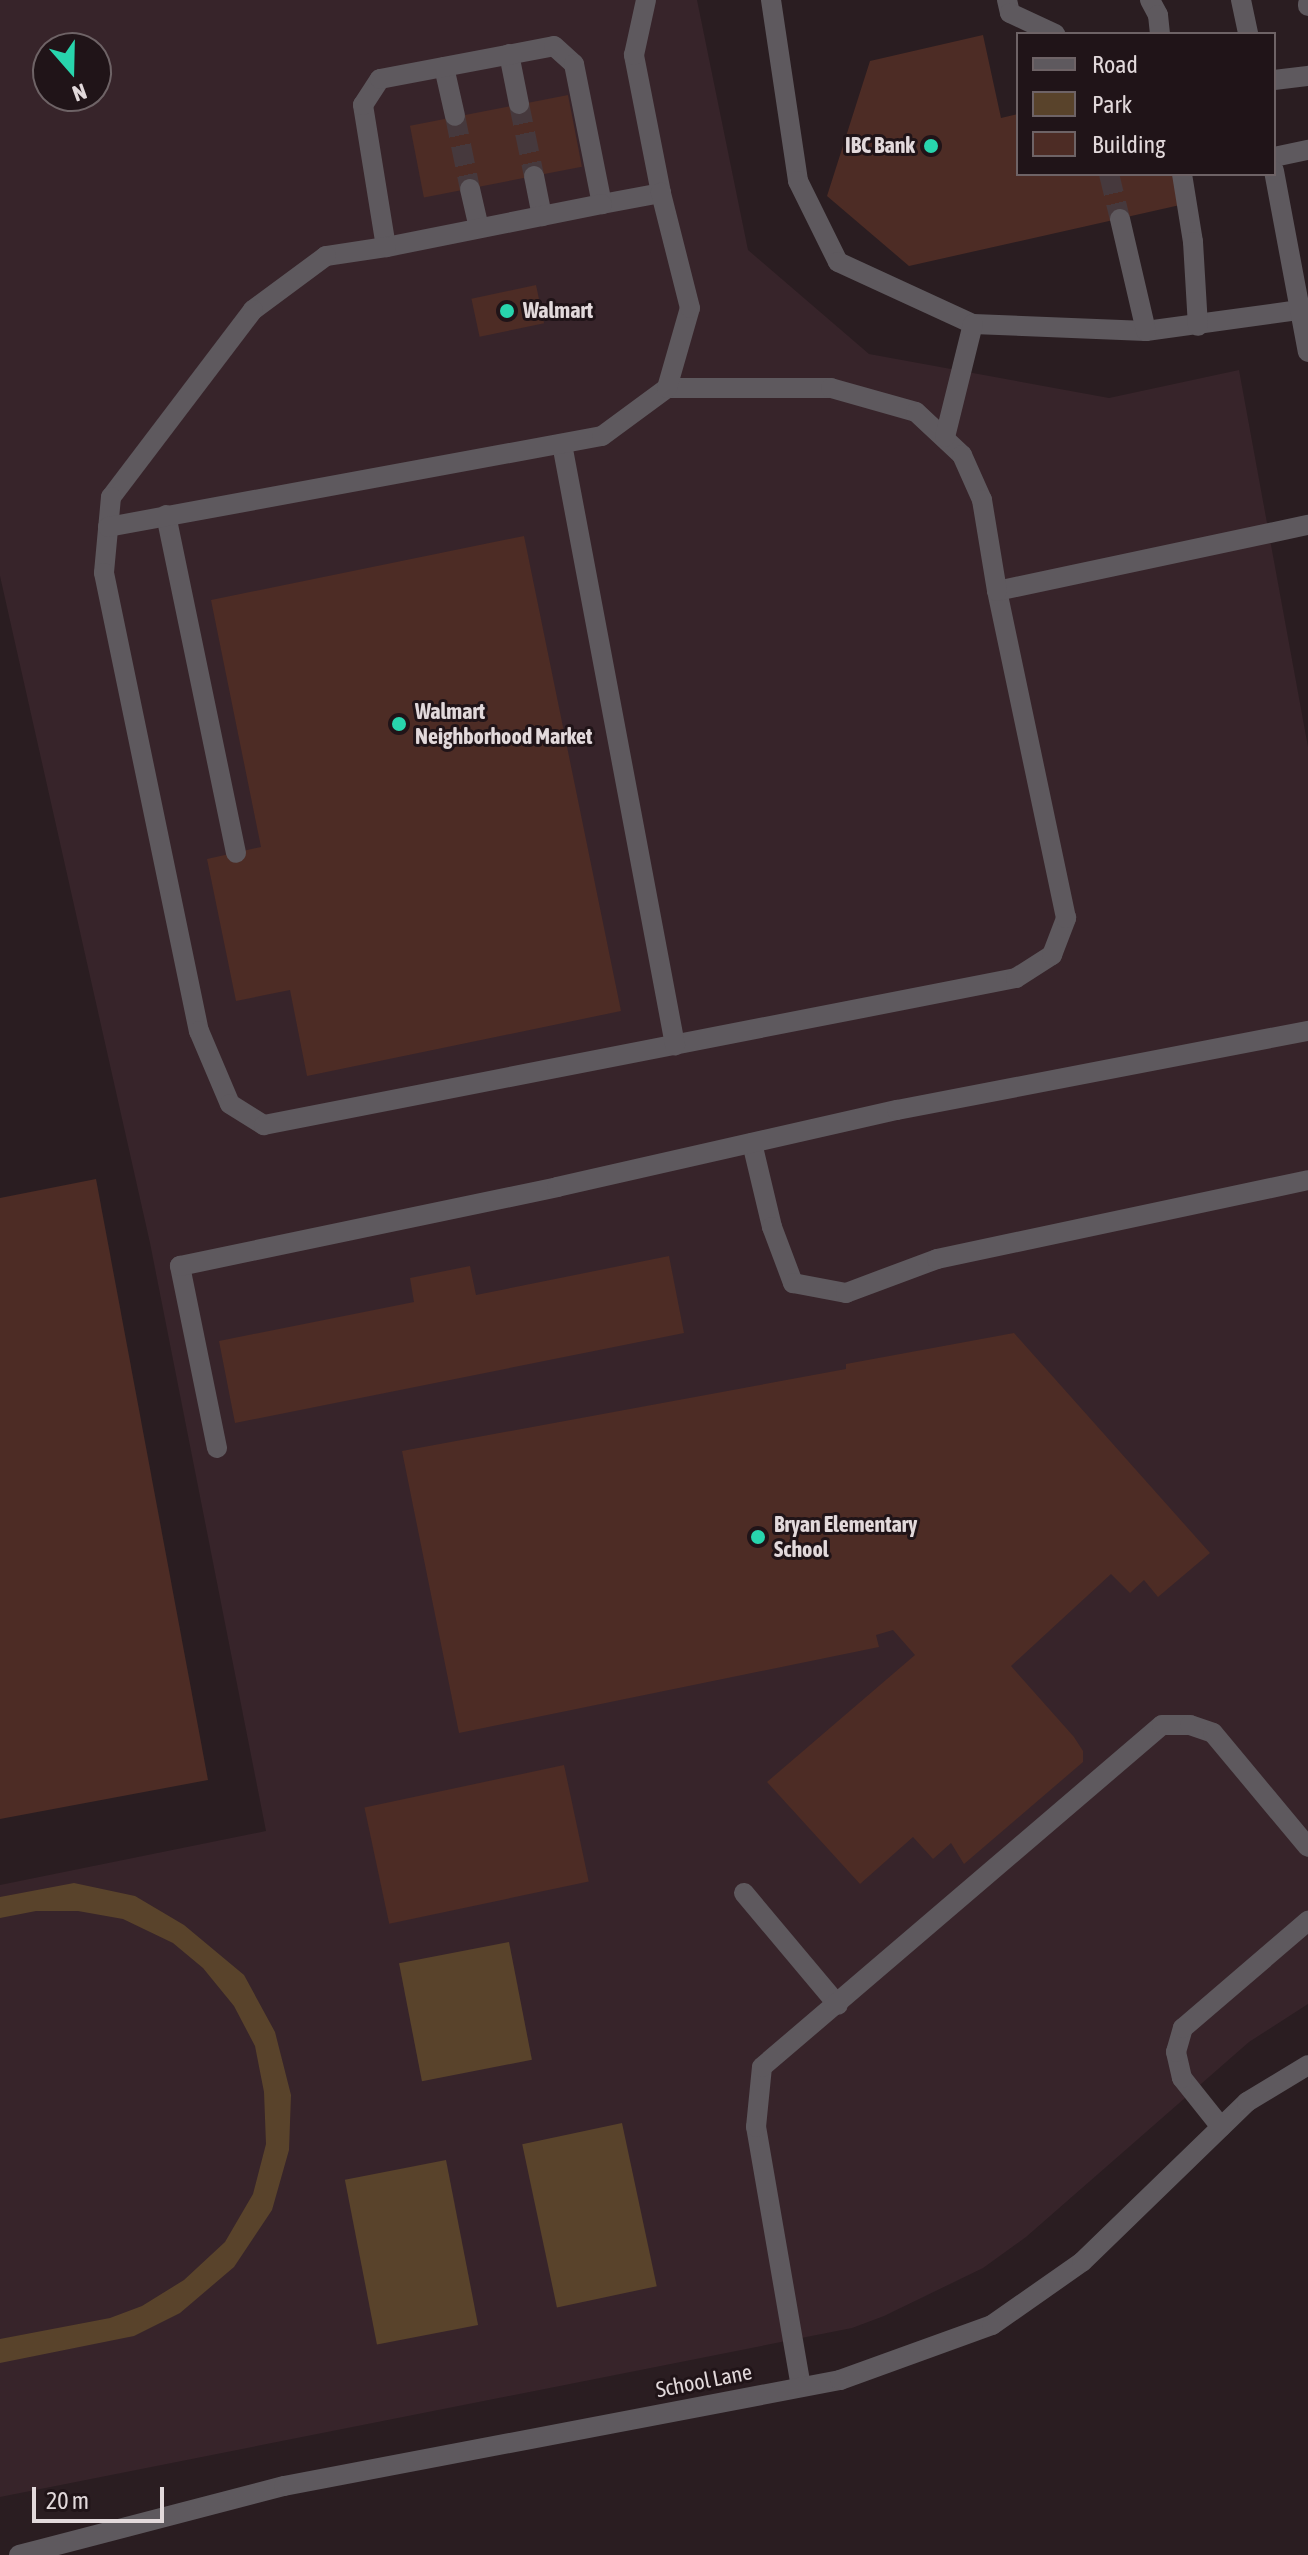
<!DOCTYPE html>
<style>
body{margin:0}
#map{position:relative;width:1308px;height:2555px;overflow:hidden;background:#2a1d21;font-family:"Asap Condensed",sans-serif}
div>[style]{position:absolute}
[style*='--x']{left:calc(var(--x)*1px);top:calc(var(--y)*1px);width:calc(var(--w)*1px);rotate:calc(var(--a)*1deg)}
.built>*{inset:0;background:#37242a}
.green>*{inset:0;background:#59432b;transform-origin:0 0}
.building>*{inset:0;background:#4d2c25;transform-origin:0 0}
.minor-tunnel>*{height:20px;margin-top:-10px;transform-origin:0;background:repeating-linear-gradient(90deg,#46393d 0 20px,transparent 0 30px)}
.minor>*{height:20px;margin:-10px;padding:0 10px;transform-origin:10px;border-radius:10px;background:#5e595e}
.dots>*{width:22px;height:22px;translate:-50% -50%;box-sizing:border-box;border:4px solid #201418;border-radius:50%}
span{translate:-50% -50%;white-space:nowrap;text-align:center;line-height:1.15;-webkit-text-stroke:6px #201418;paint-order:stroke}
.poi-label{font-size:22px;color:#e2d9db;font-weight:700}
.right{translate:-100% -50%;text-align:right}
.left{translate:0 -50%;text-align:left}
.street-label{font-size:22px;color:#e2d9db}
.legend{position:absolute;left:1016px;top:32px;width:260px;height:144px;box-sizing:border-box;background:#201418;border:2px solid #6e6366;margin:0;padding:10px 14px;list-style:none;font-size:24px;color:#e2d9db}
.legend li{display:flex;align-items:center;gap:16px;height:40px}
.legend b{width:40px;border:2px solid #6e6366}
.north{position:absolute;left:32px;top:32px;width:80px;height:80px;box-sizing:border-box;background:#201418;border:2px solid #6e6366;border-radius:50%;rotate:160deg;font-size:22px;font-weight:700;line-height:32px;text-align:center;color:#e2d9db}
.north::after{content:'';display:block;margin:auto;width:28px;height:36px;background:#28d5ad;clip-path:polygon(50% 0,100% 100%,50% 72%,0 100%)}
.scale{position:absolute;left:32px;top:2487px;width:132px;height:36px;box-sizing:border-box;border:4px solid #e2d9db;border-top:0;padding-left:10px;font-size:24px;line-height:28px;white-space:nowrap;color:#e2d9db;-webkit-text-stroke:6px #201418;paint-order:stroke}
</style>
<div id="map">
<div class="built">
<div style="clip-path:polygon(evenodd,0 0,697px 0,748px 250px,869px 354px,1109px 398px,1239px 370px,1308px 747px,1308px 2004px,1249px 2042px,1026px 2237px,983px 2268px,884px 2316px,852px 2328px,0 2497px,0 1885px,266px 1831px,150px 1243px,0 576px,0 0,48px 48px,96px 48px,96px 96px,48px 96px,48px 48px)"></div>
</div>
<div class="green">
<div style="clip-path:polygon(74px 1883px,135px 1896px,184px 1925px,244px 1975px,275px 2032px,291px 2095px,289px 2150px,272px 2210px,234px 2267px,180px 2313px,134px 2336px,0 2363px,0 2339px,110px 2318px,142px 2306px,184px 2280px,225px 2242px,253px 2194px,266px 2144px,264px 2092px,255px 2046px,234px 2006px,203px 1968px,173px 1943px,123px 1919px,78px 1911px,36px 1911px,0 1918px,0 1897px)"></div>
<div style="left:509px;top:1942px;width:120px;height:112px;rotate:79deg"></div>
<div style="left:622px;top:2123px;width:167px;height:102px;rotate:78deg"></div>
<div style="left:446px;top:2160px;width:168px;height:103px;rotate:79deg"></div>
</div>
<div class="building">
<div style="clip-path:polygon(983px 35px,1001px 118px,1018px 114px,1018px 174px,1173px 174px,1180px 205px,909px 266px,827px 196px,870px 61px)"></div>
<div style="left:568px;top:95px;width:73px;height:161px;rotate:79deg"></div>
<div style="left:536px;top:285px;width:39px;height:66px;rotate:78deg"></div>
<div style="clip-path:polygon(524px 536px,621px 1011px,307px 1076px,290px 990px,236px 1001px,207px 859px,261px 847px,211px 600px)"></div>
<div style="clip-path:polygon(96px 1179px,208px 1780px,0 1819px,0 1198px)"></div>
<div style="clip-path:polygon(669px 1256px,684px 1333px,235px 1423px,219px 1341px,414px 1302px,410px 1278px,470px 1266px,476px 1295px)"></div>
<div style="clip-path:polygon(1014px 1333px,1210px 1553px,1158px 1597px,1144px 1580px,1130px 1593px,1111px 1574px,1011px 1666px,1074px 1737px,1083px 1751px,1083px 1762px,964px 1864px,951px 1843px,933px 1859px,913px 1837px,860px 1884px,767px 1782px,915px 1655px,893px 1630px,876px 1635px,879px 1647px,459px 1733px,402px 1451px,846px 1369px,846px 1364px)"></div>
<div style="left:564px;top:1765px;width:119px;height:204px;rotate:78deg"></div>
</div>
<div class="minor-tunnel">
<div style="--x:519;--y:104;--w:74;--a:78.2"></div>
<div style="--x:455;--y:116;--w:75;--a:78.4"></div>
<div style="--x:1109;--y:174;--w:46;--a:76.3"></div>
</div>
<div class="minor">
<div style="--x:771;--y:0;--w:183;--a:81.5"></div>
<div style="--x:798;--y:181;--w:90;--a:63.7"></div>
<div style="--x:838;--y:262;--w:149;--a:24.7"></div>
<div style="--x:973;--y:324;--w:173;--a:2.3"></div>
<div style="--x:1146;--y:331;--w:155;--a:-7.8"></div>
<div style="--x:1007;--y:0;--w:13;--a:77"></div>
<div style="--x:1010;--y:13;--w:50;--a:25"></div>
<div style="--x:1150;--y:0;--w:17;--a:62"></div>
<div style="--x:1158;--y:15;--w:19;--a:84"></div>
<div style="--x:1241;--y:0;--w:35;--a:78"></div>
<div style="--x:1308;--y:4;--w:2;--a:90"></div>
<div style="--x:509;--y:54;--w:51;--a:78.7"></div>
<div style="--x:444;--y:67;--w:50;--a:77.3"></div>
<div style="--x:1274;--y:80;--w:34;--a:-7"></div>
<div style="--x:1274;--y:157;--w:35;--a:-12"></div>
<div style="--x:1274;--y:171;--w:184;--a:79.4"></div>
<div style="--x:1182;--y:174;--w:69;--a:80.8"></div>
<div style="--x:1193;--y:242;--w:84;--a:86.6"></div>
<div style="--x:534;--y:176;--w:41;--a:78.7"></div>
<div style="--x:470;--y:189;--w:40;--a:77"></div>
<div style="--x:602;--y:204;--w:60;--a:-10.6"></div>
<div style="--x:661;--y:193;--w:141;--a:-101.1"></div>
<div style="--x:634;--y:55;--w:56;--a:-77.7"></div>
<div style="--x:1120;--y:219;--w:115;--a:76.9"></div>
<div style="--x:386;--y:247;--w:144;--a:-99.2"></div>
<div style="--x:363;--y:105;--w:31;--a:-57"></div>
<div style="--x:380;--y:79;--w:177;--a:-10.7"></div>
<div style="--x:554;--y:46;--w:27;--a:42"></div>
<div style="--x:574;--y:64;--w:143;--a:78.7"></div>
<div style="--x:602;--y:204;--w:220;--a:168.7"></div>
<div style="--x:386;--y:247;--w:61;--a:171.5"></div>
<div style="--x:326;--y:256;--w:91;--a:143.5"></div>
<div style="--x:253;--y:310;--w:235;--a:127.2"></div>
<div style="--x:111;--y:497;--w:76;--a:95.3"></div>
<div style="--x:104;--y:573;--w:468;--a:78.3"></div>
<div style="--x:199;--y:1031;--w:79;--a:67"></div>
<div style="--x:230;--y:1104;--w:40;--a:32"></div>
<div style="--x:264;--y:1125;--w:766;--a:-11.06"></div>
<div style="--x:1016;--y:978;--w:43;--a:-32.6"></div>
<div style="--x:1052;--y:955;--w:40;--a:-69"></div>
<div style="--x:1066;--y:918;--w:334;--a:-101.9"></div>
<div style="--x:997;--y:591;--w:318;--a:-12"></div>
<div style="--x:667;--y:388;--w:164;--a:0"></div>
<div style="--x:831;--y:388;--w:88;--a:15.8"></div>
<div style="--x:916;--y:412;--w:63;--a:43.1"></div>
<div style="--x:962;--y:455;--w:49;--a:66"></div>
<div style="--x:982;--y:500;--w:92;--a:80.6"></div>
<div style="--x:945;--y:437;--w:116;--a:-76.1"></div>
<div style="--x:562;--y:444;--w:612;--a:79.35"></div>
<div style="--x:166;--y:515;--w:345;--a:78.3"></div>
<div style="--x:108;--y:527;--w:502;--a:-10.44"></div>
<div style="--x:602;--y:436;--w:81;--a:-36.4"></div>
<div style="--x:667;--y:388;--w:83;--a:-74"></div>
<div style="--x:690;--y:308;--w:119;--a:-104.2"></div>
<div style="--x:752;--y:1143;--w:86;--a:76.6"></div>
<div style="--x:772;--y:1227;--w:60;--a:69.4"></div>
<div style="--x:793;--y:1283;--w:54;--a:10.7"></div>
<div style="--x:846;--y:1293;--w:97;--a:-20.5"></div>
<div style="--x:937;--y:1259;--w:379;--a:-12"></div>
<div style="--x:217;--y:1448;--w:186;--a:-101.5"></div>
<div style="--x:180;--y:1266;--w:385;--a:-11.8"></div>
<div style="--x:557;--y:1187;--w:349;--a:-12.8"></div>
<div style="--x:897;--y:1110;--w:419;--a:-10.9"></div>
<div style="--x:744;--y:1893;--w:146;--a:50"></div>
<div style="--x:1221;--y:2127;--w:63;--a:-128.5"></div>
<div style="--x:1182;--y:2078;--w:27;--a:-103"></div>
<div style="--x:1176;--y:2052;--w:25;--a:-74"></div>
<div style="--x:1183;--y:2028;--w:165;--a:-40.6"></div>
<div style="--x:801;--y:2387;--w:264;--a:-99.8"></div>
<div style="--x:756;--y:2127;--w:60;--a:-84.3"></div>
<div style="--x:762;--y:2067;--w:526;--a:-40.53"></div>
<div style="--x:1162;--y:1725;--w:28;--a:0"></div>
<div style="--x:1190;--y:1725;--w:24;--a:19"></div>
<div style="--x:1213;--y:1733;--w:148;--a:50.2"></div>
<div style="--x:19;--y:2555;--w:274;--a:-14.6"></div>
<div style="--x:284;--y:2486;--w:566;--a:-10.79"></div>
<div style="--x:840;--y:2380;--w:162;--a:-19.9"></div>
<div style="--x:992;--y:2325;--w:110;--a:-35"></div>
<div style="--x:1082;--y:2262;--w:230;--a:-44.1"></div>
<div style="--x:1247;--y:2102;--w:71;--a:-31.2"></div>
</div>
<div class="dots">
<div style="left:931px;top:146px;background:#28d5ad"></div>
<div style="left:507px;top:311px;background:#28d5ad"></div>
<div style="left:399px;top:724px;background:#28d5ad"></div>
<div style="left:758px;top:1537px;background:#28d5ad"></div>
</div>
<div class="poi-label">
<span class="right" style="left:915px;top:146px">IBC Bank</span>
<span class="left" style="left:523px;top:311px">Walmart</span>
<span class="left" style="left:415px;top:724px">Walmart<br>Neighborhood Market</span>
<span class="left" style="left:774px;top:1537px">Bryan Elementary<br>School</span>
</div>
<div class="street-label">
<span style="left:704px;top:2381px;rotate:-11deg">School Lane</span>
</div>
<ul class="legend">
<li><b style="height:10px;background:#5e595e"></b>Road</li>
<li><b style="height:22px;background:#59432b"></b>Park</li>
<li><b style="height:22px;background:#4d2c25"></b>Building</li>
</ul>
<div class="north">N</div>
<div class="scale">20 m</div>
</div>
